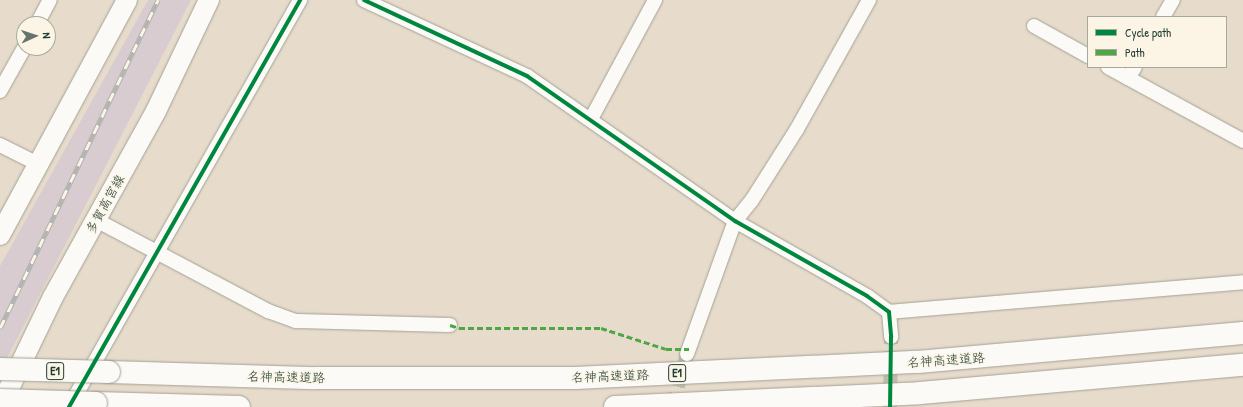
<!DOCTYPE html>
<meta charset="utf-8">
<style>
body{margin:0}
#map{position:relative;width:1243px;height:407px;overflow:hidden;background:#e7dccb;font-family:"Patrick Hand","Klee One",sans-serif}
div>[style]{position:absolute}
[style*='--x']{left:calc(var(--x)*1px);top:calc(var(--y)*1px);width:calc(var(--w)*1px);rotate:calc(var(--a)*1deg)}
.industrial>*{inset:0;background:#d8ccd0}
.street-tunnel>*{height:14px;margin-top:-7px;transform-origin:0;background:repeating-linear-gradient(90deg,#bfbcad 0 14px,transparent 0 21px)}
.roads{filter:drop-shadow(0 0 1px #a3a196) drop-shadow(0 0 1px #a3a196)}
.street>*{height:14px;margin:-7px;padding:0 7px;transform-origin:7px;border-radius:7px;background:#fbfaf7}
.secondary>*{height:20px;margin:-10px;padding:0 10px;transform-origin:10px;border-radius:10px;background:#fbfaf7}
.highway>*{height:22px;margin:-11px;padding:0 11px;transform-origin:11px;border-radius:11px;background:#fbfaf7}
.rail>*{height:4.5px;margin-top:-2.25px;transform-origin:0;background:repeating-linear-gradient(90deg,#fcf5e5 0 9px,#b2b4b1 0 18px);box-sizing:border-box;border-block:1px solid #b2b4b1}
.bridges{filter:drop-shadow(0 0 1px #a3a196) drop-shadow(0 0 1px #a3a196)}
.highway-bridge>*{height:22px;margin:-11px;padding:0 11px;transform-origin:11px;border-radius:11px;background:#fbfaf7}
.quiet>*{height:3px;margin-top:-1.5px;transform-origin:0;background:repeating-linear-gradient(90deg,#4fa644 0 6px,transparent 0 9px)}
.cycleway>*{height:4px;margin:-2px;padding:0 2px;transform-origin:2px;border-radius:2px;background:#00873e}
span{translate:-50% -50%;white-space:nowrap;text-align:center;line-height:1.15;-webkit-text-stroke:3px #fcf5e5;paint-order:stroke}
.shield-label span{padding:1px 3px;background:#fcf5e5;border:1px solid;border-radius:3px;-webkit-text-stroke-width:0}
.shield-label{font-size:12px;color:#1f3d34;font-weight:700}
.street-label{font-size:13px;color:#1f3d34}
.legend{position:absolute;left:1087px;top:16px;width:140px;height:52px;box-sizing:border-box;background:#fcf5e5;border:1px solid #a4ab9e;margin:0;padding:5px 7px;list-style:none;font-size:12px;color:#1f3d34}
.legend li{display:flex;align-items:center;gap:8px;height:20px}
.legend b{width:20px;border:1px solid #a4ab9e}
.north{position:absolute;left:16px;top:16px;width:40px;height:40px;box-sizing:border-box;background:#fcf5e5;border:1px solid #a4ab9e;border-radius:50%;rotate:87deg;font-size:11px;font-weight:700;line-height:16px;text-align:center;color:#1f3d34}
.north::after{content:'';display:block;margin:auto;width:14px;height:18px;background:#657569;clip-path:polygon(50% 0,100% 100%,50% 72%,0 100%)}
</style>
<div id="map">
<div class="industrial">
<div style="clip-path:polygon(148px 0,191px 0,0 372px,0 266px)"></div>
</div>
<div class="street-tunnel">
<div style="--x:672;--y:407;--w:55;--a:-74.2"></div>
<div style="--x:890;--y:407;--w:70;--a:-89.2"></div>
</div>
<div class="roads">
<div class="street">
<div style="--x:364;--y:0;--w:180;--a:25"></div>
<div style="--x:527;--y:76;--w:254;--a:34.9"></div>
<div style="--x:735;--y:221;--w:152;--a:29.6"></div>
<div style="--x:867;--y:296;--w:27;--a:36"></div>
<div style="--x:889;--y:312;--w:25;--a:85"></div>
<div style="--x:1163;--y:17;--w:20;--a:-60"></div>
<div style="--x:37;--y:24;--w:27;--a:-62"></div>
<div style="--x:1034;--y:26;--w:62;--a:29.1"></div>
<div style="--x:1108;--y:67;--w:154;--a:28.7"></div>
<div style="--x:1128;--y:78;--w:13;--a:-58"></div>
<div style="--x:0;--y:91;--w:49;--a:-60.8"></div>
<div style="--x:591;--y:119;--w:135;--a:-61.7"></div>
<div style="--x:0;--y:145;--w:42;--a:26.6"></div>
<div style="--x:96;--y:220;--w:195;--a:27.9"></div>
<div style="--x:268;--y:311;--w:30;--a:20"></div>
<div style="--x:296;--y:321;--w:154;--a:1.5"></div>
<div style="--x:889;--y:312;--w:355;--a:-4.8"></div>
<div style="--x:687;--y:354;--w:141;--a:-70.2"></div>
<div style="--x:735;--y:221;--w:27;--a:-51"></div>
<div style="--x:752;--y:200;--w:84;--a:-57.6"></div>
<div style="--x:797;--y:129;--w:148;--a:-60.8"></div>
<div style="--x:69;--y:407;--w:468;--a:-60.4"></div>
</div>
<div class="secondary">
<div style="--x:0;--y:235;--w:267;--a:-61.6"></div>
<div style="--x:0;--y:407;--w:122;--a:-64.3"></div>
<div style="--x:53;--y:297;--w:213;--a:-61"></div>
<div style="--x:156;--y:111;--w:123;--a:-64.5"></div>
</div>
<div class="highway">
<div style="--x:109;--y:372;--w:207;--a:1.7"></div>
<div style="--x:316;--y:378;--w:259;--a:0"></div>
<div style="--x:575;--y:378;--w:343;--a:-2.7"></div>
<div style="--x:918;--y:362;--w:326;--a:-5.1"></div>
<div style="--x:96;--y:403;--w:143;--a:1.6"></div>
<div style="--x:615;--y:407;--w:305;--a:-2.6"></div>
<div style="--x:920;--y:393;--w:324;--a:-5"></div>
</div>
</div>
<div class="rail">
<div style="--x:0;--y:328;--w:364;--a:-64.3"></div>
</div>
<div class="bridges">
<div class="highway-bridge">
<div style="--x:0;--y:369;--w:109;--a:1.6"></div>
<div style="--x:0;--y:400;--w:96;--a:1.8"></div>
</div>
</div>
<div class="quiet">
<div style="--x:450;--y:325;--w:9;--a:18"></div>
<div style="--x:459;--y:328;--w:142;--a:0"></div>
<div style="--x:601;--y:328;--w:68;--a:17.9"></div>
<div style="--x:666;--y:349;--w:23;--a:0"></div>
</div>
<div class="cycleway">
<div style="--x:364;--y:0;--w:180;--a:25"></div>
<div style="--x:527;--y:76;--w:254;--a:34.9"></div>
<div style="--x:735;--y:221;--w:152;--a:29.6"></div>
<div style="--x:867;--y:296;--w:27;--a:36"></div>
<div style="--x:889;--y:312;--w:25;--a:85"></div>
<div style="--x:891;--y:337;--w:70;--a:90.8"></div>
<div style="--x:69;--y:407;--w:468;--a:-60.4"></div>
</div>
<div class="shield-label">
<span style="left:55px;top:371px">E1</span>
<span style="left:677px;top:373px">E1</span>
</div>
<div class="street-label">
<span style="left:105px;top:204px;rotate:-61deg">多賀高宮線</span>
<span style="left:946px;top:360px;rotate:-4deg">名神高速道路</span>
<span style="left:610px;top:376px;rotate:-2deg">名神高速道路</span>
<span style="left:286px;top:377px;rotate:1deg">名神高速道路</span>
</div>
<ul class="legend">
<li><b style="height:5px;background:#00873e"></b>Cycle path</li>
<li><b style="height:5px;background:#4fa644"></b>Path</li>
</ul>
<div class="north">N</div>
</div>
